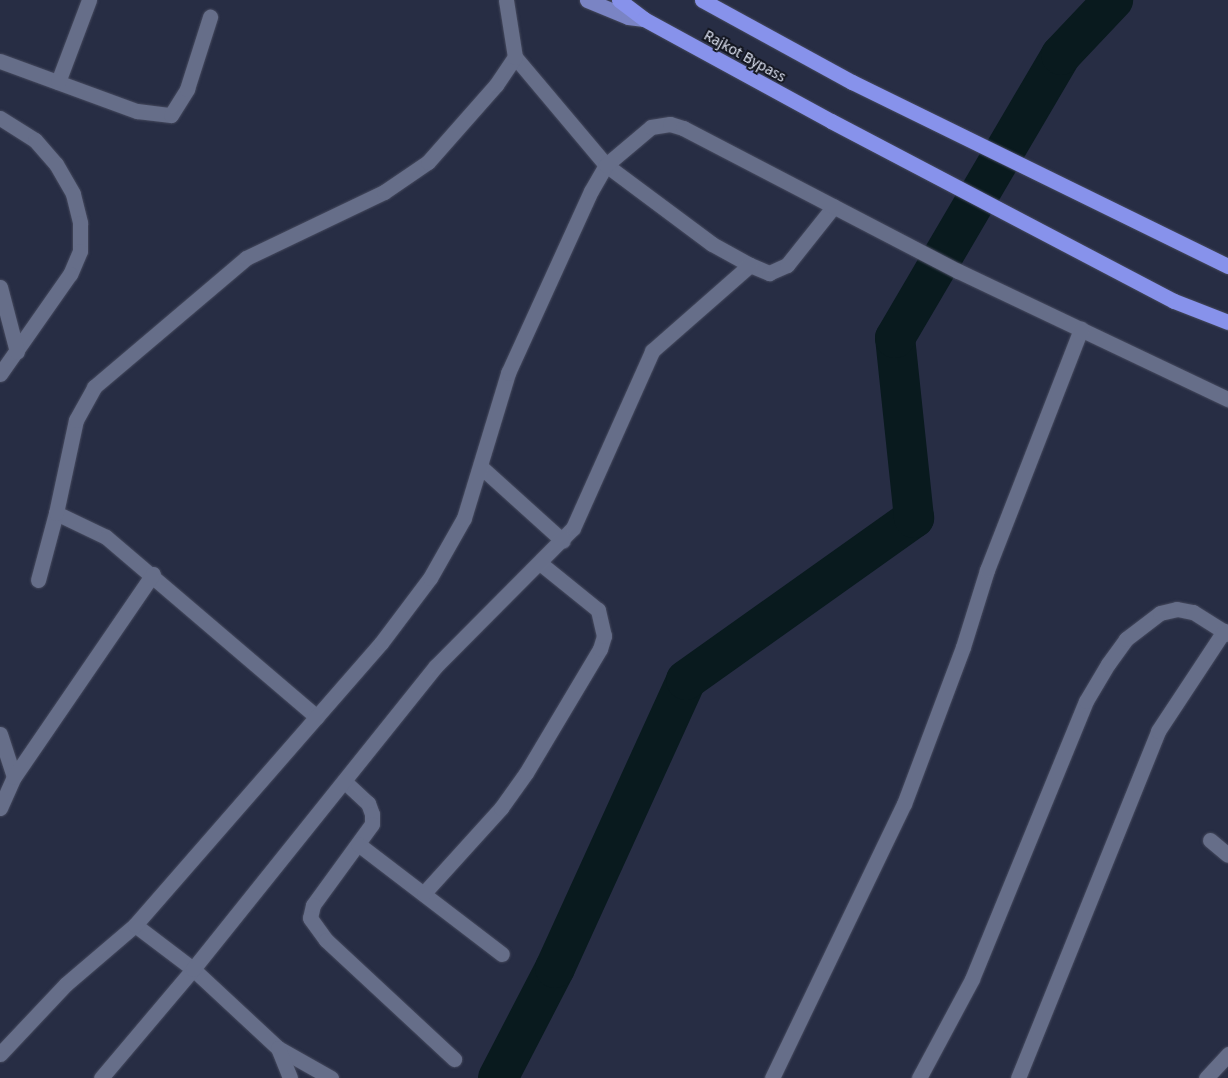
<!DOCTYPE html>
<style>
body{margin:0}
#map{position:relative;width:1228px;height:1078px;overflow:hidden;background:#272d44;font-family:"Noto Sans",sans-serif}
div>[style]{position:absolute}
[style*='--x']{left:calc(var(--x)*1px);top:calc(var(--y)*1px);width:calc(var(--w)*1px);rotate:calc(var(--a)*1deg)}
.river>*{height:40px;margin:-20px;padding:0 20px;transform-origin:20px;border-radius:20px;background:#091a1e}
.roads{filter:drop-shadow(0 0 1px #464a5e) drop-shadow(0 0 1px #464a5e)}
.minor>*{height:15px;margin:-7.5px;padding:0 7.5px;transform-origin:7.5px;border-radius:7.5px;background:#666e89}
.major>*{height:15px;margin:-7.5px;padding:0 7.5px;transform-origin:7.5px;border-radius:7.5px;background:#7a84c4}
.highway>*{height:15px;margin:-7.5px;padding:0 7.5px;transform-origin:7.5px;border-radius:7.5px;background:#8792eb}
span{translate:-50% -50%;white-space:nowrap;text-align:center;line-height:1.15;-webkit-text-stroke:4px #131620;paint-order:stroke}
.street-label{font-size:14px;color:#dee3f3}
</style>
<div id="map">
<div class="river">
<div style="--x:498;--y:1078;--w:124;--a:-62.6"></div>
<div style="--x:555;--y:968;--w:316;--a:-65.5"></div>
<div style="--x:686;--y:680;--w:280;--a:-35.4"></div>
<div style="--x:914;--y:518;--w:181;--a:-96"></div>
<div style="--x:895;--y:338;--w:328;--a:-59.6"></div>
<div style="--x:1061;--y:55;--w:76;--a:-46.6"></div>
</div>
<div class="roads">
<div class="minor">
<div style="--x:515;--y:57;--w:141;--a:49.9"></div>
<div style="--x:606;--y:165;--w:132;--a:36.7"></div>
<div style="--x:712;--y:244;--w:43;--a:28.9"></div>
<div style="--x:750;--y:265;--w:21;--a:23"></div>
<div style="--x:769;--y:273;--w:20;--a:-24"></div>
<div style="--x:787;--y:265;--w:75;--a:-51.5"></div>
<div style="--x:0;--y:61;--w:146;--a:20.1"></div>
<div style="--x:137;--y:111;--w:34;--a:7"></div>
<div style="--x:171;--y:115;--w:31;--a:-58"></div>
<div style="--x:187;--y:89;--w:76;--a:-72.3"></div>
<div style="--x:58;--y:82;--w:88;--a:-69.3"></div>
<div style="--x:0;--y:118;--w:41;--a:32.2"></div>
<div style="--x:35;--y:140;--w:32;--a:49"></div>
<div style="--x:56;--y:164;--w:34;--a:60"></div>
<div style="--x:73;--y:194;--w:30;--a:76"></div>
<div style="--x:80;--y:223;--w:28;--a:90"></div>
<div style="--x:80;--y:251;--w:25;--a:113"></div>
<div style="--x:70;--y:274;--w:122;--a:125"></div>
<div style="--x:0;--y:287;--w:67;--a:75.3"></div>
<div style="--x:481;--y:467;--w:110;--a:42.1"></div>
<div style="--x:56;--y:513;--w:55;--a:25.6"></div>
<div style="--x:106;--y:537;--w:277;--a:40.5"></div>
<div style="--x:38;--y:580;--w:69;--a:-75"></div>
<div style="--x:56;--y:513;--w:95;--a:-77.9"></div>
<div style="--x:76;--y:420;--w:38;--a:-61"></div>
<div style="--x:94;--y:387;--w:199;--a:-40.3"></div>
<div style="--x:246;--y:258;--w:153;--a:-25.6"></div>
<div style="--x:384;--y:192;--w:53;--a:-34.3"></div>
<div style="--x:428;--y:162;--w:103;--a:-48.6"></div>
<div style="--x:496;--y:85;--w:34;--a:-56"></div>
<div style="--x:515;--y:57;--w:58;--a:-99"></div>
<div style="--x:0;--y:734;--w:45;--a:72"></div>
<div style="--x:344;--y:781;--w:33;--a:43"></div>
<div style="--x:368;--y:803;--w:12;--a:70"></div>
<div style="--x:372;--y:814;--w:10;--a:90"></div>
<div style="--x:372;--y:824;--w:100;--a:126.1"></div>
<div style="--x:313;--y:905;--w:13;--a:103"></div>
<div style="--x:310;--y:918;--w:27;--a:54"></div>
<div style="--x:326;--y:940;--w:175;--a:42.9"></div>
<div style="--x:0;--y:808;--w:34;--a:-66"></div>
<div style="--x:14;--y:777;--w:246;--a:-55.6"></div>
<div style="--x:1210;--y:840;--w:23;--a:40"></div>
<div style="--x:358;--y:844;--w:181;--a:37.4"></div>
<div style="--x:424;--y:893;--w:115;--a:-47.8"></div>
<div style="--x:501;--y:808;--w:43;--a:-54.5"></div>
<div style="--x:526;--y:773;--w:144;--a:-59.2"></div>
<div style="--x:600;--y:649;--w:14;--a:-73"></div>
<div style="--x:604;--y:636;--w:27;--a:-103"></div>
<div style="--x:598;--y:610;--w:75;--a:-141"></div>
<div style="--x:135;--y:925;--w:73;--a:37.2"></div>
<div style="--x:193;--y:969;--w:116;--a:42.9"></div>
<div style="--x:278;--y:1048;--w:61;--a:29.5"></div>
<div style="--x:278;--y:1048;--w:32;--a:68"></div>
<div style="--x:0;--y:1054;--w:96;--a:-46.7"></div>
<div style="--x:66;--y:984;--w:91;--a:-40.5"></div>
<div style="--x:135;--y:925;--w:374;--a:-48.9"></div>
<div style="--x:381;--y:643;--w:81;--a:-53"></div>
<div style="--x:430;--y:578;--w:69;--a:-60.5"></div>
<div style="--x:464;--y:518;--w:152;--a:-73.1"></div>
<div style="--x:508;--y:373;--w:200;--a:-65.5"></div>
<div style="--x:591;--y:191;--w:30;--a:-60"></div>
<div style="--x:606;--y:165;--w:59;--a:-40.2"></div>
<div style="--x:651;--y:127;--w:19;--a:-9"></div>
<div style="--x:670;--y:124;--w:14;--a:17"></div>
<div style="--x:683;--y:128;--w:310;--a:27.5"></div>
<div style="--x:958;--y:271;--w:299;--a:25.4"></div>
<div style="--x:101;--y:1078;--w:143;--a:-49.8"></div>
<div style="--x:193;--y:969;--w:388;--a:-51.3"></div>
<div style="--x:436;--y:666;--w:194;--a:-45.2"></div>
<div style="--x:573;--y:528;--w:194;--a:-65.9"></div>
<div style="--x:652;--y:351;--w:130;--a:-41.3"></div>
<div style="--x:772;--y:1078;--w:304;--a:-64.3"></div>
<div style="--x:904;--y:804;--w:168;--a:-69.4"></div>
<div style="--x:963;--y:647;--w:81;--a:-72.7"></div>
<div style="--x:987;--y:570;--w:259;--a:-68.7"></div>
<div style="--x:919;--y:1078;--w:112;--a:-61.8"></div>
<div style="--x:972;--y:979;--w:300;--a:-67.7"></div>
<div style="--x:1086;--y:701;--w:43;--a:-59.3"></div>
<div style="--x:1108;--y:664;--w:31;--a:-54"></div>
<div style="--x:1126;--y:639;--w:43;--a:-37.4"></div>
<div style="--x:1160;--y:613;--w:17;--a:-13"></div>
<div style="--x:1177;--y:609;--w:16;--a:11"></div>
<div style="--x:1193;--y:612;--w:41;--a:32.2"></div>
<div style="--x:1018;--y:1078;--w:374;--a:-68"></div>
<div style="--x:1158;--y:731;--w:120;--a:-56.6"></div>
<div style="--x:1206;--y:1078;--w:33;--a:-47"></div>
</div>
<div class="major">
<div style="--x:587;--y:0;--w:44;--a:22.5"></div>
<div style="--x:628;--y:17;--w:16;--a:7"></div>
</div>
<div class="highway">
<div style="--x:619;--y:0;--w:31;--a:37"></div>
<div style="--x:644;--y:19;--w:213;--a:28.6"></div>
<div style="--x:831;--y:121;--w:387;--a:27.7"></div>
<div style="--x:1174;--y:301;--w:58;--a:21.3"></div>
<div style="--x:702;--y:0;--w:171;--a:28.7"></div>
<div style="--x:852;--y:82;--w:419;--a:26.1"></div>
</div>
</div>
<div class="street-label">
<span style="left:745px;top:56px;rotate:29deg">Rajkot Bypass</span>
</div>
</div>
